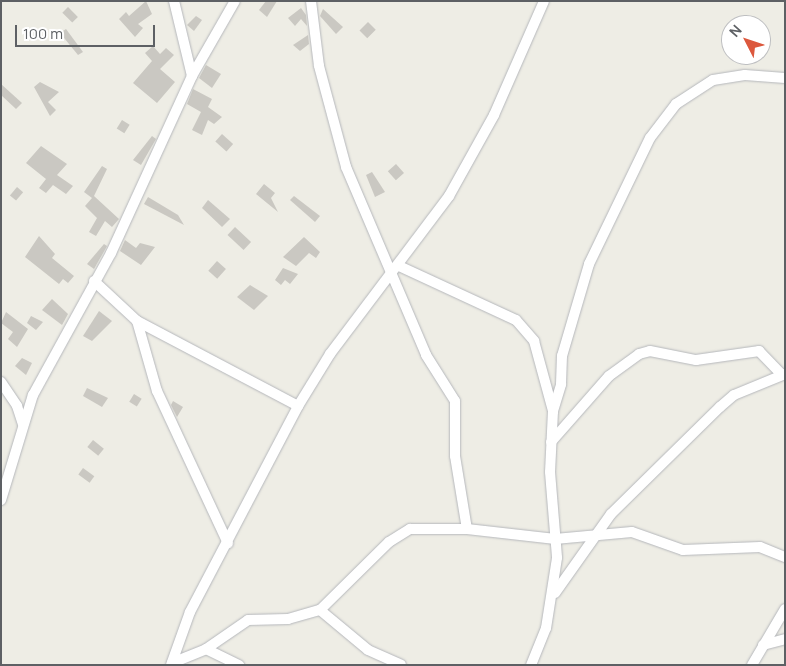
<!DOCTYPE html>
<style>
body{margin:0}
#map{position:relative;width:786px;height:666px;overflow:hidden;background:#eeede5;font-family:Manrope,sans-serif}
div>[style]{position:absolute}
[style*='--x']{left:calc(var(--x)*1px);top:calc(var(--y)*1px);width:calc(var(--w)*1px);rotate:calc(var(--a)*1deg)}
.building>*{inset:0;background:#cac8c2;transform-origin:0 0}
.roads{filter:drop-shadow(0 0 1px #b5b7bb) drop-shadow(0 0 1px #b5b7bb)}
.minor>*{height:10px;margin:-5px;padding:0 5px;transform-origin:5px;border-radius:5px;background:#fff}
span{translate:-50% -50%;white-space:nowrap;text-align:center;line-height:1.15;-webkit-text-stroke:4.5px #fff;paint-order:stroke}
.frame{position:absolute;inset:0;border:2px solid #5d6064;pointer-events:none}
.north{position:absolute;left:721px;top:15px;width:50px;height:50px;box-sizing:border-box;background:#fff;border:1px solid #bebfc1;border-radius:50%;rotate:311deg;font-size:14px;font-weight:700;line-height:20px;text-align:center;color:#5d6064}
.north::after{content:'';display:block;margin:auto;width:18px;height:22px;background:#dc583d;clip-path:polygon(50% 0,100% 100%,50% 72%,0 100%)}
.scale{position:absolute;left:15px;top:25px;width:140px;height:22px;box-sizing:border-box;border:2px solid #5d6064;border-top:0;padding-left:6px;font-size:15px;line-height:18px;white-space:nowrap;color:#5d6064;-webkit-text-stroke:4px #fff;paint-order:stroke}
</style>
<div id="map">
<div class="building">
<div style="clip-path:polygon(146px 1px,152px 14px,138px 24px,143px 28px,135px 37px,119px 19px,126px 12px,129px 16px)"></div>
<div style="clip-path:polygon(266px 1px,277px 1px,267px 17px,259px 10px)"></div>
<div style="left:68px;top:7px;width:14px;height:8px;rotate:45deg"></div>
<div style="clip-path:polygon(301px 8px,306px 15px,307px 26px,301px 19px,295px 26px,288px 18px)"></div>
<div style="clip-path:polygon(323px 9px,343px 27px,336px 34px,320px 16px)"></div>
<div style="clip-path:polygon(196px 16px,202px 20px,194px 31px,187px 25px)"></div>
<div style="left:368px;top:22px;width:11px;height:12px;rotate:45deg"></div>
<div style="clip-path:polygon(66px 29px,83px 52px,78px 55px,60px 33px)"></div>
<div style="clip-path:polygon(308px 35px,309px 44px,300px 51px,293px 45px)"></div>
<div style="clip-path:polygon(153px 46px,160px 54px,166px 48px,174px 55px,160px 69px,175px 82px,157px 103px,133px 83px,152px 61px,145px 53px)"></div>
<div style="clip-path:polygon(206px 65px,221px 74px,212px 88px,199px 78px)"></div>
<div style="clip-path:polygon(40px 82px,59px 92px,48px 102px,56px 110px,50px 116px,34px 87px)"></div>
<div style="clip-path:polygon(1px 84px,22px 103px,16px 109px,1px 95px)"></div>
<div style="clip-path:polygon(193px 89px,212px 99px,208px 107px,222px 117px,214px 124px,208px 120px,202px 135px,192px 130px,201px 112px,187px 104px)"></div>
<div style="left:122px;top:120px;width:9px;height:10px;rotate:32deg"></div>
<div style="left:222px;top:134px;width:15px;height:10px;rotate:42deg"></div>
<div style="clip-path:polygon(152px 136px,156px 139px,141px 165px,133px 160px)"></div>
<div style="clip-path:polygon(41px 146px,67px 164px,57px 175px,73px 186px,66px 194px,53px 185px,46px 193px,39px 188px,46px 179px,26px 163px)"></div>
<div style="left:396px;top:164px;width:12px;height:11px;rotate:48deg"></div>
<div style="clip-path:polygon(102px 166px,107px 169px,94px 196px,119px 219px,112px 227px,105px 221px,96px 236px,89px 232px,97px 218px,85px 206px,92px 198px,84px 192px)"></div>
<div style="clip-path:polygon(372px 172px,385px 192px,375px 197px,366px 175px)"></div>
<div style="clip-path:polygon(264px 184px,275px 193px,271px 198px,278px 212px,256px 194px)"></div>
<div style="left:17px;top:187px;width:8px;height:11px;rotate:40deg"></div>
<div style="clip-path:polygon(294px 196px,320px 216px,315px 222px,290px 200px)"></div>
<div style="clip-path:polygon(148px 197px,178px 215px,184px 225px,144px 204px)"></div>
<div style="clip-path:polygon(208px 200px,230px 219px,222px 227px,202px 208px)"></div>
<div style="left:235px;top:227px;width:22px;height:11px;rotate:43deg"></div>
<div style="clip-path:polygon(39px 236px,55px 254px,52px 258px,74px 276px,68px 283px,63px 279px,59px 284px,25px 257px)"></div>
<div style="clip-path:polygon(304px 237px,320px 252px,316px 258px,309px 253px,296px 266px,283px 257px)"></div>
<div style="clip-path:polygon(125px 240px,136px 248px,140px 243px,155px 247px,141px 265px,120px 251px)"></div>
<div style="clip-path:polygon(104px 244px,107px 246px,94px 269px,87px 264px)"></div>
<div style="left:217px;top:261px;width:12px;height:13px;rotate:42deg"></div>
<div style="clip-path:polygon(283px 268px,298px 274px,290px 284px,285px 280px,281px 285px,275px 280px)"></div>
<div style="clip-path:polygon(250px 285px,268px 296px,254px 310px,237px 297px)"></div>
<div style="clip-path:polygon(52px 299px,68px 314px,62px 325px,42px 310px)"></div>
<div style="clip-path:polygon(99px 311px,112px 321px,92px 341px,83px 336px)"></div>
<div style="clip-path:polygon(6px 312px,28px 329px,17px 347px,8px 339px,13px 332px,1px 323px)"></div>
<div style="clip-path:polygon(31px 316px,43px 322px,36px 330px,27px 323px)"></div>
<div style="clip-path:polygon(22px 358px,32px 363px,26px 375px,15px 366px)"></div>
<div style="clip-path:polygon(87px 388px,108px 398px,102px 407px,83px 396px)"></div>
<div style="left:134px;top:394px;width:9px;height:9px;rotate:32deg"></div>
<div style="clip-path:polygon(173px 401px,183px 407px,177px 417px,171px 405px)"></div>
<div style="left:93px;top:440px;width:14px;height:9px;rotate:39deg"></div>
<div style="left:83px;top:468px;width:14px;height:8px;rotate:36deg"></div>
</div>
<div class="roads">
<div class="minor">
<div style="--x:174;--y:1;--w:77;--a:76.5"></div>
<div style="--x:311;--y:1;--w:65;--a:83"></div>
<div style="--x:319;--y:66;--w:105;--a:75"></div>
<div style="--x:346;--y:167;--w:204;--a:66.9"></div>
<div style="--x:426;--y:355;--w:54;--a:57.8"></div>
<div style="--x:455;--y:401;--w:55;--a:90"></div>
<div style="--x:455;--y:456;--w:74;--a:80.7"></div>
<div style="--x:399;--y:266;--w:129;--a:24.8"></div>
<div style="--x:516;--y:320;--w:28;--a:49"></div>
<div style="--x:534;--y:341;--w:73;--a:74.8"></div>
<div style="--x:553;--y:411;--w:61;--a:92.8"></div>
<div style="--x:550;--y:472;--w:86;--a:85.3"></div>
<div style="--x:557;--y:558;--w:71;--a:98.9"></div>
<div style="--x:546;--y:628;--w:40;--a:112"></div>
<div style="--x:94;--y:281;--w:59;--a:42.9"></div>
<div style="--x:137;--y:321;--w:182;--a:27.8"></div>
<div style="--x:137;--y:321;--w:73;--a:74.1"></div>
<div style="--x:157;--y:391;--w:168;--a:65"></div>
<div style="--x:1;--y:382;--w:29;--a:56"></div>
<div style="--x:17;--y:406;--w:20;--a:72"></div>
<div style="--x:553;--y:411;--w:28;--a:-73"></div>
<div style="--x:561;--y:384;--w:28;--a:-88"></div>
<div style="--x:562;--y:356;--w:96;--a:-73.6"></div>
<div style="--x:589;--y:264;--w:140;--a:-64.2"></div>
<div style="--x:650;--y:138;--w:43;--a:-52.6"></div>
<div style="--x:676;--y:104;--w:44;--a:-33"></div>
<div style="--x:713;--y:80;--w:32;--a:-9"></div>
<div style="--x:745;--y:75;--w:40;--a:4.3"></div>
<div style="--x:551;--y:442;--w:88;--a:-48.7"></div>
<div style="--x:609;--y:376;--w:37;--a:-36"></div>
<div style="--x:639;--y:354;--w:11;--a:-15"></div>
<div style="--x:650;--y:351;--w:47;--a:11.1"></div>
<div style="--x:696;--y:360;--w:64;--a:-8.1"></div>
<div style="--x:759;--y:351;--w:33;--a:46"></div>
<div style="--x:1;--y:500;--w:110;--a:-73.1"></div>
<div style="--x:33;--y:395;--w:162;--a:-61.2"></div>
<div style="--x:111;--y:253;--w:195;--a:-65.4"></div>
<div style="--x:192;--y:76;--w:86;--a:-60.2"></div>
<div style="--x:555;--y:593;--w:97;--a:-54.7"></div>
<div style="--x:611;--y:514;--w:153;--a:-44.5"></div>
<div style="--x:720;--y:407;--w:18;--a:-41"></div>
<div style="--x:734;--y:395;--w:55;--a:-22.4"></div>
<div style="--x:320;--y:610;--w:62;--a:39.8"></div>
<div style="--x:368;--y:650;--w:36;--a:24"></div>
<div style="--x:763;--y:645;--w:23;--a:-15"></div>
<div style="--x:206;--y:649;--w:37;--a:26"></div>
<div style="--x:172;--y:663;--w:37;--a:-22"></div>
<div style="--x:206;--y:649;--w:51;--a:-34.6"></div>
<div style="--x:248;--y:620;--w:40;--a:-1.4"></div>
<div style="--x:288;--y:619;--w:33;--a:-16"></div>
<div style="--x:320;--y:610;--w:97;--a:-44.6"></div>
<div style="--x:389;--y:542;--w:25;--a:-32"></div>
<div style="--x:410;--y:529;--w:57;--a:0"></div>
<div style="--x:467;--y:529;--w:89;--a:6.5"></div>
<div style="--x:555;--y:539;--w:77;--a:-5.2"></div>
<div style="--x:632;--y:532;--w:54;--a:19.4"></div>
<div style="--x:683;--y:550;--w:77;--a:-2.2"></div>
<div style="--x:760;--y:547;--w:27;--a:22"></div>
<div style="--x:171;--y:665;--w:56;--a:-70.3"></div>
<div style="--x:190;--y:612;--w:233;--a:-62.3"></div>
<div style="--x:298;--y:406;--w:61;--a:-58.4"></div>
<div style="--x:330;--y:354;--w:198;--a:-53"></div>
<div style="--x:449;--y:196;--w:93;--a:-60.9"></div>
<div style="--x:494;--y:115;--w:124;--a:-66.3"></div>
<div style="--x:752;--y:665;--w:65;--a:-59.5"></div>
</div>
</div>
<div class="frame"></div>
<div class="north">N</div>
<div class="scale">100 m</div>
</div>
